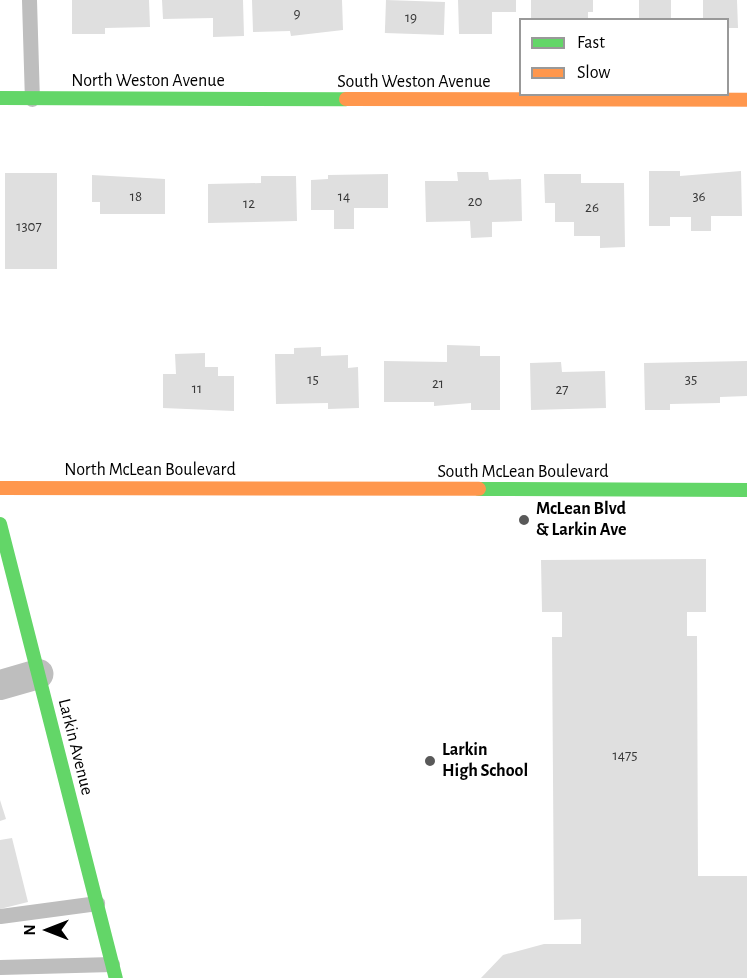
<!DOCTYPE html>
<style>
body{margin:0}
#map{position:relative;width:747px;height:978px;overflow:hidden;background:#fff;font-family:"Alegreya Sans",sans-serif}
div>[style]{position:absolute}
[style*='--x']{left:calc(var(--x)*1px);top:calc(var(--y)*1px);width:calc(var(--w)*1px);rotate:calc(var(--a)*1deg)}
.building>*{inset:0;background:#dfdfdf;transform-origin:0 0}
.lane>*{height:15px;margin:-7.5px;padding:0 7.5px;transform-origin:7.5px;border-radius:7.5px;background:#bebebe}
.street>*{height:30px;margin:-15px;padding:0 15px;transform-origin:15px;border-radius:15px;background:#bebebe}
.fast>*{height:14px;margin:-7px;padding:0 7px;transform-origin:7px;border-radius:7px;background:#63d668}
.slow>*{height:14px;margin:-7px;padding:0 7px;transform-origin:7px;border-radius:7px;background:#ff974d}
.dots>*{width:16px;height:16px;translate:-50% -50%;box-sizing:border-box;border:3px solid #fff;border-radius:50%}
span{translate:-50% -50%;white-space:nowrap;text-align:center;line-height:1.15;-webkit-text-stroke:6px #fff;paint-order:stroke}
.number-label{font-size:15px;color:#383838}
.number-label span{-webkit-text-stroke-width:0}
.street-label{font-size:18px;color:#000}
.poi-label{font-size:18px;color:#000;font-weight:700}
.left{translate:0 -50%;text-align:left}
.legend{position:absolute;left:519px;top:18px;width:210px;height:78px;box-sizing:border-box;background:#fff;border:2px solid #999;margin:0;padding:8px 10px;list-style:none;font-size:18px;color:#000}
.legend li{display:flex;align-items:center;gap:12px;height:30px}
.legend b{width:30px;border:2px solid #999}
.north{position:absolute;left:18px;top:900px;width:60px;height:60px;-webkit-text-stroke:4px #fff;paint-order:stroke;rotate:270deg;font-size:16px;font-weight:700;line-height:24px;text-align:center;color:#000}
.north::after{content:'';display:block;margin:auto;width:21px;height:27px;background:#000;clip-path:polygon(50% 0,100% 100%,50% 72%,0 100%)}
</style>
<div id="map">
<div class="building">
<div style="clip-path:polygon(72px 0,149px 0,150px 27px,105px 28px,105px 34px,72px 34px)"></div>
<div style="clip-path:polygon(162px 0,243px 0,244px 36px,213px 37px,213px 18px,163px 19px)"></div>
<div style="clip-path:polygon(252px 0,342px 0,343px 30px,291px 36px,290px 31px,253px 32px)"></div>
<div style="left:386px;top:0;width:59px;height:33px;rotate:2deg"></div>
<div style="clip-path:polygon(458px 0,516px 0,516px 12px,492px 12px,492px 34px,459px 34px)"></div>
<div style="clip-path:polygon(531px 0,593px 0,593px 12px,588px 12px,588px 20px,531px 20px)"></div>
<div style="left:639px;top:0;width:32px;height:20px"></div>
<div style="clip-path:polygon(703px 0,737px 0,738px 28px,728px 28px,728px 20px,703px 20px)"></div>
<div style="clip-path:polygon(649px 171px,680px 171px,680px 176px,741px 171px,742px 216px,711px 216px,711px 231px,691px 231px,691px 217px,670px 217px,670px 226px,649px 226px)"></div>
<div style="clip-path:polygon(457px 172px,488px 172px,489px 180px,521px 179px,522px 221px,492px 222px,492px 237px,471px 238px,470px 221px,426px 222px,425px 181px,458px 181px)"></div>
<div style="left:5px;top:173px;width:52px;height:96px"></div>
<div style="clip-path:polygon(388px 174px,388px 208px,354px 208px,354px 229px,334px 229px,334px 210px,311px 210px,311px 180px,328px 179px,328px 175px)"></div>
<div style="clip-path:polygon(544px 174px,581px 174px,581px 183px,624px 183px,625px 247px,600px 248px,600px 236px,574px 236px,574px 222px,555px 222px,555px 203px,545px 203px)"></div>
<div style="clip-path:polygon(92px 175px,165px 179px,165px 214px,100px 214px,100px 202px,92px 202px)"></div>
<div style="clip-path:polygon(261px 176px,296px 176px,297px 221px,208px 223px,208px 184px,261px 183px)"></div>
<div style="clip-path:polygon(447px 345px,480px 346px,480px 356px,500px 356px,500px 410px,471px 410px,471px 403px,434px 406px,434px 402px,384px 402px,384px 361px,447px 362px)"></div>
<div style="clip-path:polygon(321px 347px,321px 356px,348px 355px,348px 368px,358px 367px,359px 408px,328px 409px,328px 403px,276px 404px,275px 354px,294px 354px,294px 348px)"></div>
<div style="clip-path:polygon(205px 353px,205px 367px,218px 367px,218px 376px,234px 376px,234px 411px,163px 408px,163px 374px,176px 374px,175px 354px)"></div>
<div style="clip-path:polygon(747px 361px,747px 396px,720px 397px,720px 403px,670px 404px,670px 410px,645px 410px,644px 363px)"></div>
<div style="clip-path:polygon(561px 362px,562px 372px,605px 371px,606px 408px,531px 410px,530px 363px)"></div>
<div style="clip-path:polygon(706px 559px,706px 612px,687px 612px,687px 636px,697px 636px,698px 876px,747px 876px,747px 978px,481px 978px,503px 955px,544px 944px,581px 944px,581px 919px,554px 920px,552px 637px,562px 637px,562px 612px,542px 612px,541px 560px)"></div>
<div style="clip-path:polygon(0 800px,6px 819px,0 821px)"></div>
<div style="clip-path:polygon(12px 838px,28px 902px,0 909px,0 840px)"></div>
</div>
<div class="lane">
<div style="--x:29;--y:0;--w:99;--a:88.3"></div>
<div style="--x:0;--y:916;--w:98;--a:-7.6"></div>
<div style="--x:0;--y:967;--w:112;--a:-1.5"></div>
</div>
<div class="street">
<div style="--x:0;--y:685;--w:40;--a:-16"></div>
</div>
<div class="fast">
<div style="--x:0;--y:98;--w:346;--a:0.2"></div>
<div style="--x:479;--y:489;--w:268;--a:0.2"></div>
<div style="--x:0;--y:524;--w:469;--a:75.7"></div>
</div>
<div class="slow">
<div style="--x:346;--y:99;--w:401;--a:0.1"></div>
<div style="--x:0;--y:488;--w:479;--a:0.1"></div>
</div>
<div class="dots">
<div style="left:524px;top:520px;background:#595959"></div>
<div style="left:430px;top:761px;background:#595959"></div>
</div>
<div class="number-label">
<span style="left:297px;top:14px">9</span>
<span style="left:411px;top:18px">19</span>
<span style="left:136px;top:197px">18</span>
<span style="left:344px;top:197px">14</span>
<span style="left:699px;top:197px">36</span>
<span style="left:475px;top:202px">20</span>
<span style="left:249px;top:204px">12</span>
<span style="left:592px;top:208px">26</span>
<span style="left:29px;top:227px">1307</span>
<span style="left:313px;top:380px">15</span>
<span style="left:691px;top:380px">35</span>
<span style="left:438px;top:384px">21</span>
<span style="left:197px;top:389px">11</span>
<span style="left:562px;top:390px">27</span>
<span style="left:625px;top:756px">1475</span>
</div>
<div class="street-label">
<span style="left:148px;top:81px">North Weston Avenue</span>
<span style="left:414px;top:82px">South Weston Avenue</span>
<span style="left:150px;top:470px">North McLean Boulevard</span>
<span style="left:523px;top:472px">South McLean Boulevard</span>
<span style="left:75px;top:747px;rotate:76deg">Larkin Avenue</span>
</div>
<div class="poi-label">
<span class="left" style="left:536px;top:520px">McLean Blvd<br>&amp; Larkin Ave</span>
<span class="left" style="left:442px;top:761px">Larkin<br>High School</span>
</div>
<ul class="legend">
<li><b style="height:8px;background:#63d668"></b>Fast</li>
<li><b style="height:8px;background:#ff974d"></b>Slow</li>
</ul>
<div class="north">N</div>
</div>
